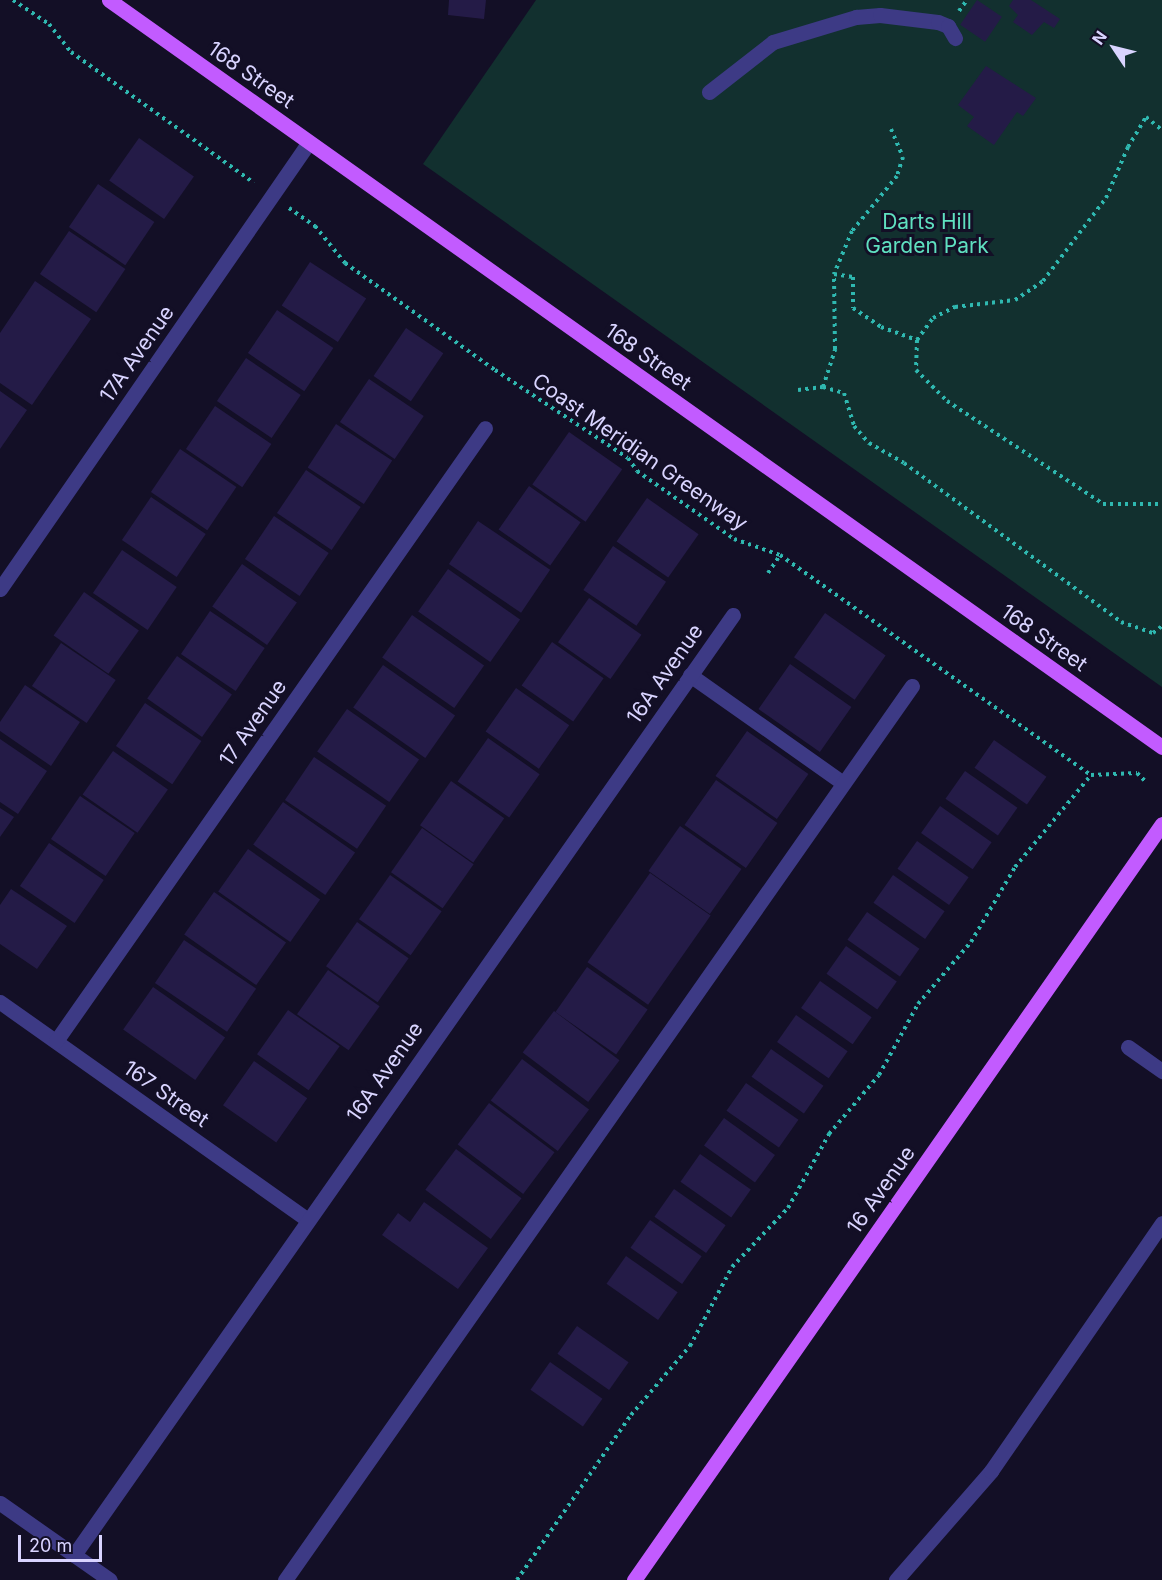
<!DOCTYPE html>
<style>
body{margin:0}
#map{position:relative;width:1162px;height:1580px;overflow:hidden;background:#130f26;font-family:Inter,sans-serif}
div>[style]{position:absolute}
[style*='--x']{left:calc(var(--x)*1px);top:calc(var(--y)*1px);width:calc(var(--w)*1px);rotate:calc(var(--a)*1deg)}
.green>*{inset:0;background:#12302f}
.building>*{inset:0;background:#241b47;transform-origin:0 0}
.path>*{height:4px;margin-top:-2px;transform-origin:0;background:repeating-linear-gradient(90deg,#2fb8b0 0 3px,transparent 0 7.5px)}
.minor>*{height:15px;margin:-7.5px;padding:0 7.5px;transform-origin:7.5px;border-radius:7.5px;background:#3d3a85}
.major>*{height:15px;margin:-7.5px;padding:0 7.5px;transform-origin:7.5px;border-radius:7.5px;background:#c25bff}
span{translate:-50% -50%;white-space:nowrap;text-align:center;line-height:1.15;-webkit-text-stroke:6px #130f26;paint-order:stroke}
.street-label{font-size:21px;color:#d9d4ff}
.park-label{font-size:21px;color:#5fe0c0}
.north{position:absolute;left:1084px;top:18px;width:60px;height:60px;-webkit-text-stroke:4px #130f26;paint-order:stroke;rotate:305deg;font-size:16px;font-weight:700;line-height:24px;text-align:center;color:#d9d4ff}
.north::after{content:'';display:block;margin:auto;width:21px;height:27px;background:#d9d4ff;clip-path:polygon(50% 0,100% 100%,50% 72%,0 100%)}
.scale{position:absolute;left:18px;top:1535px;width:84px;height:27px;box-sizing:border-box;border:3px solid #d9d4ff;border-top:0;padding-left:8px;font-size:18px;line-height:21px;white-space:nowrap;color:#d9d4ff;-webkit-text-stroke:4px #130f26;paint-order:stroke}
</style>
<div id="map">
<div class="green">
<div style="clip-path:polygon(536px 0,1162px 0,1162px 687px,423px 164px)"></div>
</div>
<div class="building">
<div style="clip-path:polygon(449px 0,486px 0,484px 19px,448px 15px)"></div>
<div style="left:977px;top:0;width:30px;height:30px;rotate:34deg"></div>
<div style="clip-path:polygon(1013px 0,1031px 0,1060px 19px,1054px 28px,1044px 22px,1032px 35px,1013px 22px,1018px 15px,1009px 6px)"></div>
<div style="clip-path:polygon(986px 66px,1036px 98px,1023px 116px,1017px 112px,994px 145px,967px 126px,974px 117px,958px 105px)"></div>
<div style="left:139px;top:138px;width:67px;height:52px;rotate:35deg"></div>
<div style="left:98px;top:184px;width:68px;height:52px;rotate:34deg"></div>
<div style="left:69px;top:231px;width:68px;height:52px;rotate:34deg"></div>
<div style="left:310px;top:262px;width:67px;height:52px;rotate:33deg"></div>
<div style="clip-path:polygon(35px 281px,91px 319px,32px 405px,0 383px,0 333px)"></div>
<div style="left:277px;top:310px;width:68px;height:52px;rotate:34deg"></div>
<div style="left:406px;top:328px;width:45px;height:58px;rotate:34deg"></div>
<div style="left:246px;top:358px;width:66px;height:52px;rotate:34deg"></div>
<div style="left:369px;top:379px;width:66px;height:52px;rotate:34deg"></div>
<div style="clip-path:polygon(0 391px,27px 410px,0 449px)"></div>
<div style="left:215px;top:406px;width:68px;height:52px;rotate:34deg"></div>
<div style="left:336px;top:424px;width:67px;height:52px;rotate:33deg"></div>
<div style="left:569px;top:432px;width:65px;height:64px;rotate:35deg"></div>
<div style="left:180px;top:449px;width:68px;height:52px;rotate:34deg"></div>
<div style="left:306px;top:470px;width:66px;height:52px;rotate:34deg"></div>
<div style="left:529px;top:486px;width:63px;height:53px;rotate:35deg"></div>
<div style="left:151px;top:497px;width:66px;height:52px;rotate:34deg"></div>
<div style="left:647px;top:498px;width:63px;height:53px;rotate:35deg"></div>
<div style="left:274px;top:516px;width:66px;height:52px;rotate:34deg"></div>
<div style="left:478px;top:521px;width:87px;height:52px;rotate:34deg"></div>
<div style="left:613px;top:546px;width:64px;height:53px;rotate:34deg"></div>
<div style="left:122px;top:550px;width:66px;height:52px;rotate:34deg"></div>
<div style="left:242px;top:564px;width:67px;height:52px;rotate:35deg"></div>
<div style="left:448px;top:569px;width:88px;height:52px;rotate:35deg"></div>
<div style="left:84px;top:592px;width:67px;height:53px;rotate:35deg"></div>
<div style="left:589px;top:598px;width:64px;height:54px;rotate:35deg"></div>
<div style="left:210px;top:611px;width:66px;height:52px;rotate:34deg"></div>
<div style="left:825px;top:613px;width:74px;height:54px;rotate:35deg"></div>
<div style="left:412px;top:615px;width:88px;height:52px;rotate:35deg"></div>
<div style="left:552px;top:642px;width:63px;height:53px;rotate:35deg"></div>
<div style="left:61px;top:643px;width:66px;height:52px;rotate:34deg"></div>
<div style="left:177px;top:656px;width:67px;height:52px;rotate:35deg"></div>
<div style="left:790px;top:664px;width:75px;height:55px;rotate:35deg"></div>
<div style="left:383px;top:665px;width:88px;height:52px;rotate:35deg"></div>
<div style="clip-path:polygon(25px 685px,80px 722px,51px 766px,0 731px,0 722px)"></div>
<div style="left:516px;top:688px;width:65px;height:53px;rotate:35deg"></div>
<div style="left:145px;top:703px;width:68px;height:52px;rotate:34deg"></div>
<div style="left:347px;top:709px;width:88px;height:52px;rotate:35deg"></div>
<div style="left:747px;top:731px;width:75px;height:55px;rotate:35deg"></div>
<div style="left:488px;top:738px;width:63px;height:53px;rotate:35deg"></div>
<div style="clip-path:polygon(0 739px,47px 771px,18px 814px,0 802px)"></div>
<div style="left:994px;top:740px;width:64px;height:34px;rotate:35deg"></div>
<div style="left:113px;top:751px;width:67px;height:53px;rotate:35deg"></div>
<div style="left:314px;top:757px;width:87px;height:52px;rotate:34deg"></div>
<div style="left:965px;top:771px;width:64px;height:34px;rotate:35deg"></div>
<div style="left:716px;top:780px;width:75px;height:55px;rotate:35deg"></div>
<div style="left:451px;top:781px;width:65px;height:54px;rotate:35deg"></div>
<div style="left:80px;top:796px;width:66px;height:52px;rotate:34deg"></div>
<div style="left:283px;top:802px;width:88px;height:52px;rotate:35deg"></div>
<div style="left:940px;top:806px;width:63px;height:33px;rotate:35deg"></div>
<div style="clip-path:polygon(0 808px,14px 817px,0 837px)"></div>
<div style="left:680px;top:826px;width:75px;height:55px;rotate:35deg"></div>
<div style="left:422px;top:828px;width:63px;height:54px;rotate:35deg"></div>
<div style="left:917px;top:841px;width:63px;height:34px;rotate:35deg"></div>
<div style="left:49px;top:843px;width:66px;height:52px;rotate:34deg"></div>
<div style="left:248px;top:849px;width:88px;height:52px;rotate:35deg"></div>
<div style="left:650px;top:873px;width:74px;height:109px;rotate:35deg"></div>
<div style="left:390px;top:875px;width:63px;height:54px;rotate:35deg"></div>
<div style="left:893px;top:875px;width:63px;height:34px;rotate:35deg"></div>
<div style="clip-path:polygon(11px 889px,67px 926px,37px 969px,0 944px,0 905px)"></div>
<div style="left:214px;top:892px;width:88px;height:52px;rotate:35deg"></div>
<div style="left:867px;top:912px;width:64px;height:34px;rotate:35deg"></div>
<div style="left:357px;top:922px;width:63px;height:54px;rotate:35deg"></div>
<div style="left:184px;top:940px;width:87px;height:52px;rotate:34deg"></div>
<div style="left:846px;top:946px;width:62px;height:34px;rotate:35deg"></div>
<div style="left:587px;top:967px;width:74px;height:55px;rotate:35deg"></div>
<div style="left:328px;top:970px;width:63px;height:54px;rotate:35deg"></div>
<div style="left:820px;top:981px;width:63px;height:33px;rotate:35deg"></div>
<div style="left:153px;top:987px;width:88px;height:52px;rotate:35deg"></div>
<div style="left:288px;top:1010px;width:63px;height:54px;rotate:35deg"></div>
<div style="left:554px;top:1011px;width:82px;height:52px;rotate:37deg"></div>
<div style="left:796px;top:1015px;width:63px;height:33px;rotate:35deg"></div>
<div style="left:771px;top:1049px;width:64px;height:34px;rotate:35deg"></div>
<div style="left:522px;top:1059px;width:84px;height:52px;rotate:37deg"></div>
<div style="left:254px;top:1061px;width:65px;height:54px;rotate:35deg"></div>
<div style="left:746px;top:1083px;width:64px;height:34px;rotate:35deg"></div>
<div style="left:489px;top:1103px;width:82px;height:52px;rotate:37deg"></div>
<div style="left:724px;top:1118px;width:63px;height:34px;rotate:36deg"></div>
<div style="left:456px;top:1149px;width:82px;height:51px;rotate:37deg"></div>
<div style="left:700px;top:1154px;width:62px;height:34px;rotate:35deg"></div>
<div style="left:674px;top:1189px;width:63px;height:34px;rotate:35deg"></div>
<div style="clip-path:polygon(424px 1202px,488px 1248px,458px 1289px,382px 1235px,398px 1213px,410px 1222px)"></div>
<div style="left:650px;top:1220px;width:63px;height:34px;rotate:35deg"></div>
<div style="left:626px;top:1256px;width:63px;height:34px;rotate:35deg"></div>
<div style="left:577px;top:1326px;width:63px;height:34px;rotate:35deg"></div>
<div style="left:550px;top:1362px;width:64px;height:34px;rotate:35deg"></div>
</div>
<div class="path">
<div style="--x:13;--y:0;--w:43;--a:33.7"></div>
<div style="--x:49;--y:24;--w:36;--a:52"></div>
<div style="--x:71;--y:52;--w:225;--a:35.6"></div>
<div style="--x:959;--y:11;--w:14;--a:-54"></div>
<div style="--x:891;--y:129;--w:30;--a:67"></div>
<div style="--x:903;--y:157;--w:20;--a:108"></div>
<div style="--x:897;--y:176;--w:71;--a:129.3"></div>
<div style="--x:852;--y:231;--w:47;--a:112.7"></div>
<div style="--x:834;--y:274;--w:19;--a:9"></div>
<div style="--x:853;--y:277;--w:31;--a:90"></div>
<div style="--x:853;--y:308;--w:34;--a:34"></div>
<div style="--x:881;--y:327;--w:38;--a:20"></div>
<div style="--x:917;--y:340;--w:27;--a:-54"></div>
<div style="--x:933;--y:318;--w:25;--a:-27"></div>
<div style="--x:955;--y:307;--w:60;--a:-6.7"></div>
<div style="--x:1015;--y:300;--w:34;--a:-34"></div>
<div style="--x:1043;--y:281;--w:104;--a:-52.8"></div>
<div style="--x:1106;--y:198;--w:56;--a:-66.7"></div>
<div style="--x:1128;--y:147;--w:35;--a:-59"></div>
<div style="--x:1146;--y:117;--w:21;--a:39"></div>
<div style="--x:289;--y:208;--w:32;--a:35"></div>
<div style="--x:315;--y:226;--w:48;--a:51"></div>
<div style="--x:345;--y:263;--w:184;--a:35.5"></div>
<div style="--x:495;--y:370;--w:159;--a:33.5"></div>
<div style="--x:628;--y:458;--w:16;--a:55"></div>
<div style="--x:637;--y:471;--w:118;--a:35"></div>
<div style="--x:734;--y:539;--w:49;--a:19.2"></div>
<div style="--x:780;--y:555;--w:381;--a:35.3"></div>
<div style="--x:1091;--y:775;--w:46;--a:-2.5"></div>
<div style="--x:1137;--y:773;--w:11;--a:45"></div>
<div style="--x:917;--y:340;--w:30;--a:92"></div>
<div style="--x:916;--y:370;--w:44;--a:45"></div>
<div style="--x:947;--y:401;--w:187;--a:33.4"></div>
<div style="--x:1103;--y:504;--w:59;--a:0"></div>
<div style="--x:823;--y:387;--w:22;--a:16"></div>
<div style="--x:844;--y:393;--w:34;--a:73"></div>
<div style="--x:854;--y:426;--w:23;--a:49"></div>
<div style="--x:869;--y:443;--w:40;--a:29.7"></div>
<div style="--x:904;--y:463;--w:269;--a:36.2"></div>
<div style="--x:1121;--y:622;--w:34;--a:19"></div>
<div style="--x:1153;--y:633;--w:11;--a:-38"></div>
<div style="--x:798;--y:390;--w:25;--a:-7"></div>
<div style="--x:823;--y:387;--w:40;--a:-72"></div>
<div style="--x:835;--y:349;--w:75;--a:-90.8"></div>
<div style="--x:768;--y:573;--w:22;--a:-56"></div>
<div style="--x:517;--y:1580;--w:201;--a:-55.4"></div>
<div style="--x:631;--y:1415;--w:91;--a:-49.5"></div>
<div style="--x:690;--y:1346;--w:89;--a:-62"></div>
<div style="--x:732;--y:1267;--w:81;--a:-46.5"></div>
<div style="--x:788;--y:1208;--w:85;--a:-61"></div>
<div style="--x:829;--y:1134;--w:77;--a:-49.7"></div>
<div style="--x:879;--y:1075;--w:81;--a:-61.2"></div>
<div style="--x:918;--y:1004;--w:82;--a:-49.5"></div>
<div style="--x:971;--y:942;--w:87;--a:-59.6"></div>
<div style="--x:1015;--y:867;--w:119;--a:-50.4"></div>
</div>
<div class="minor">
<div style="--x:709;--y:92;--w:81;--a:-38"></div>
<div style="--x:773;--y:42;--w:87;--a:-16.8"></div>
<div style="--x:856;--y:17;--w:24;--a:-5"></div>
<div style="--x:880;--y:15;--w:58;--a:6.9"></div>
<div style="--x:938;--y:22;--w:11;--a:22"></div>
<div style="--x:948;--y:26;--w:14;--a:60"></div>
<div style="--x:0;--y:589;--w:543;--a:-55.34"></div>
<div style="--x:690;--y:675;--w:187;--a:35.2"></div>
<div style="--x:0;--y:1002;--w:377;--a:35.3"></div>
<div style="--x:56;--y:1041;--w:748;--a:-55.01"></div>
<div style="--x:1128;--y:1047;--w:42;--a:35.2"></div>
<div style="--x:0;--y:1503;--w:134;--a:35"></div>
<div style="--x:74;--y:1555;--w:1148;--a:-54.97"></div>
<div style="--x:285;--y:1580;--w:1092;--a:-54.96"></div>
<div style="--x:896;--y:1580;--w:145;--a:-48.9"></div>
<div style="--x:991;--y:1471;--w:301;--a:-55.4"></div>
</div>
<div class="major">
<div style="--x:109;--y:0;--w:1291;--a:35.35"></div>
<div style="--x:634;--y:1580;--w:922;--a:-55.07"></div>
</div>
<div class="street-label">
<span style="left:251px;top:75px;rotate:35deg">168 Street</span>
<span style="left:137px;top:354px;rotate:-55deg">17A Avenue</span>
<span style="left:648px;top:357px;rotate:35deg">168 Street</span>
<span style="left:640px;top:452px;rotate:35deg">Coast Meridian Greenway</span>
<span style="left:1044px;top:638px;rotate:35deg">168 Street</span>
<span style="left:665px;top:674px;rotate:-55deg">16A Avenue</span>
<span style="left:253px;top:723px;rotate:-55deg">17 Avenue</span>
<span style="left:385px;top:1072px;rotate:-55deg">16A Avenue</span>
<span style="left:166px;top:1094px;rotate:35deg">167 Street</span>
<span style="left:881px;top:1190px;rotate:-55deg">16 Avenue</span>
</div>
<div class="park-label">
<span style="left:927px;top:234px">Darts Hill<br>Garden Park</span>
</div>
<div class="north">N</div>
<div class="scale">20 m</div>
</div>
